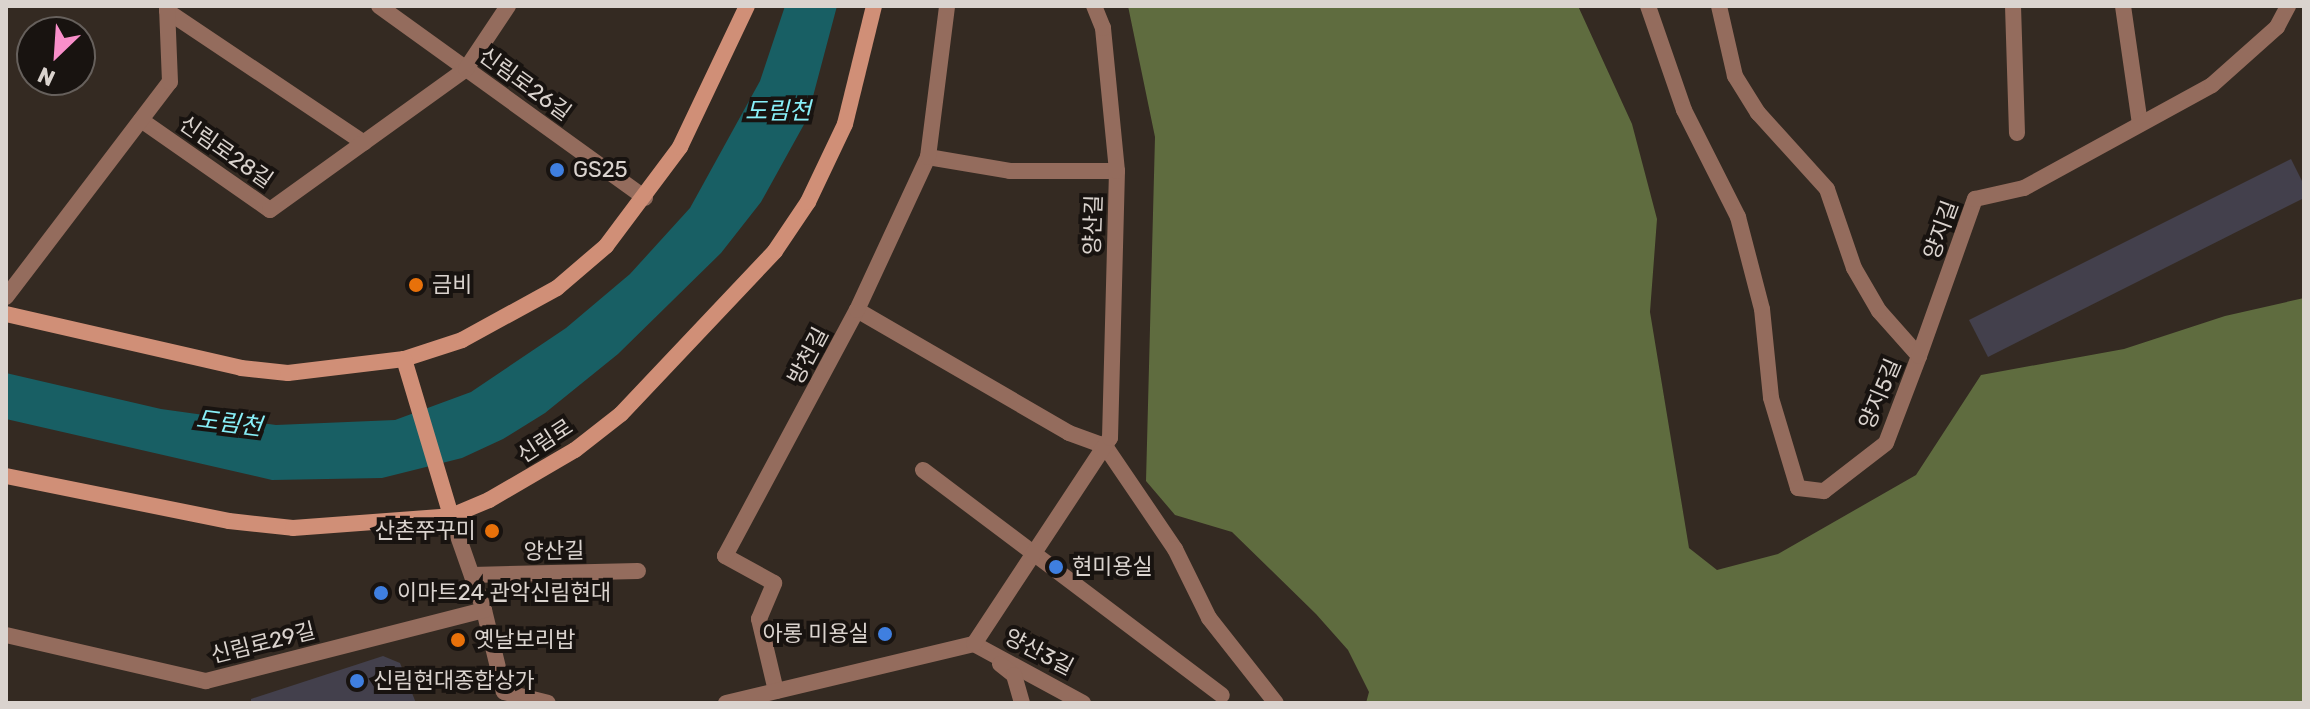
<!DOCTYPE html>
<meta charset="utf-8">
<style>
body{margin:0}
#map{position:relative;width:2310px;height:709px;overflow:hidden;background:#342a22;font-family:Rubik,"Noto Sans KR",sans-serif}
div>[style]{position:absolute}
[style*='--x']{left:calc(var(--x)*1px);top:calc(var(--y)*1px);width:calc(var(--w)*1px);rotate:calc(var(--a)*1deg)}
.forest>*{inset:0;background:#5f6c3f}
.water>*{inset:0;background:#185f64}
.building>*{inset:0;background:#43404c}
.street>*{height:16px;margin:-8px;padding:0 8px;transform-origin:8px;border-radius:8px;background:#946c5d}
.secondary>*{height:16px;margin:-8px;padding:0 8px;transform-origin:8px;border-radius:8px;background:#d08f77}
.secondary-bridge>*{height:16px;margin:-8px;padding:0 8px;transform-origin:8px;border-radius:8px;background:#d08f77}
.dots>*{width:22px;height:22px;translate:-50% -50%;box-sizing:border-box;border:4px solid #181310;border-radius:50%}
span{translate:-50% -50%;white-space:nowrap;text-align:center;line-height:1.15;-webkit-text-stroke:8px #181310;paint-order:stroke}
.street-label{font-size:22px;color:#dad3ce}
.poi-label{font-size:22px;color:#dad3ce}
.left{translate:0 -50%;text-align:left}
.right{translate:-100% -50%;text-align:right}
.water-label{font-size:24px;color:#88eff8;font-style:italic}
.frame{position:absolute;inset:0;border:8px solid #dad3ce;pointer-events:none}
.north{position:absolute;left:16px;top:16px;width:80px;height:80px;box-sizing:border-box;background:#181310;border:2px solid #66605c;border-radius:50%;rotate:205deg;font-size:22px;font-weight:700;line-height:32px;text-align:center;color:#dad3ce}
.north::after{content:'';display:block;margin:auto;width:28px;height:36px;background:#f98fca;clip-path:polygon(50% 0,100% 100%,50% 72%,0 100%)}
</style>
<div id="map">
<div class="forest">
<div style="clip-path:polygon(1128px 6px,1578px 6px,1632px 124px,1657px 219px,1650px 312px,1689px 548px,1717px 570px,1778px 554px,1916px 475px,1981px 375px,2124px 349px,2225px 316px,2304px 298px,2304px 703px,1366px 703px,1369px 692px,1348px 650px,1316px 614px,1232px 532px,1175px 515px,1146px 481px,1155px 137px)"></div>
</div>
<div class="water">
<div style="clip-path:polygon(785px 6px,837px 6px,807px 119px,761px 202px,721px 253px,618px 354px,545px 413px,503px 439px,462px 458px,382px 478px,272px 480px,6px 419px,6px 373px,161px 409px,276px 425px,395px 420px,471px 392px,566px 328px,630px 274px,690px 208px,760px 81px)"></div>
</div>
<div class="building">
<div style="clip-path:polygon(2291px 159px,2304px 185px,2304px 198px,1988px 357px,1969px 320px)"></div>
<div style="clip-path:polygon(383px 656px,400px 663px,416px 703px,251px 703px,251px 699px)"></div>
</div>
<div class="street">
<div style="--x:379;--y:6;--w:328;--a:35.8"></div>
<div style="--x:1648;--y:6;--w:110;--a:70.9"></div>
<div style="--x:1684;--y:110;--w:120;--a:63.2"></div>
<div style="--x:1738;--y:217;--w:95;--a:75.4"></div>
<div style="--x:1762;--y:309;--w:89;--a:84.2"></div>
<div style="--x:1771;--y:398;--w:94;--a:73.3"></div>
<div style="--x:1798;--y:488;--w:26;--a:7"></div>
<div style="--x:1824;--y:491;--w:78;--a:-37.7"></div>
<div style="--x:1886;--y:443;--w:93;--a:-69.2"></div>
<div style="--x:1919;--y:356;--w:60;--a:-131.6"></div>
<div style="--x:1879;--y:311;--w:50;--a:-120.2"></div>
<div style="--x:1854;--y:268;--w:83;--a:-108.9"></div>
<div style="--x:1827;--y:189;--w:103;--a:-132.2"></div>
<div style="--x:1758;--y:113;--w:44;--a:-121.9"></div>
<div style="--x:1735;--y:76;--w:72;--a:-102.9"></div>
<div style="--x:2013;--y:6;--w:127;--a:88.2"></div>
<div style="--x:2123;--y:6;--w:119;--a:81.8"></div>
<div style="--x:167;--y:11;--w:237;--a:33.8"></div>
<div style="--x:141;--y:120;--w:157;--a:34.9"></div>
<div style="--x:270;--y:210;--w:241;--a:-35.7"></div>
<div style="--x:466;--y:69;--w:76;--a:-56.3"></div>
<div style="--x:928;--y:157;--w:83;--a:9.7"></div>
<div style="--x:1010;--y:171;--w:107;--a:0"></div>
<div style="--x:6;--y:297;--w:270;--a:-52.7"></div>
<div style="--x:170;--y:82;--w:76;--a:-92.3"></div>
<div style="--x:857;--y:310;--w:245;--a:30.1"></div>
<div style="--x:1069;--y:433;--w:38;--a:20"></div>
<div style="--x:1105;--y:446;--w:125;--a:55.8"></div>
<div style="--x:1175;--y:549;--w:77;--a:63.8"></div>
<div style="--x:1209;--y:618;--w:108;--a:51.8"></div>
<div style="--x:1919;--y:356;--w:167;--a:-70.4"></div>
<div style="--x:1975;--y:199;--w:50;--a:-12.7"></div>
<div style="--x:2024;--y:188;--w:214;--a:-28.7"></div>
<div style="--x:2212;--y:85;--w:87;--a:-41.7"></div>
<div style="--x:2277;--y:27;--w:24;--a:-62"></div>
<div style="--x:923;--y:470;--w:374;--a:37"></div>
<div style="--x:451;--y:516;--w:100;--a:70.7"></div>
<div style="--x:484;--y:610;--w:84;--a:76.3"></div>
<div style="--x:504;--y:692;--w:45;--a:14"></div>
<div style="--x:472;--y:575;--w:166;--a:-1.4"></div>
<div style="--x:6;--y:635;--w:205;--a:13"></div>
<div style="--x:206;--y:681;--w:287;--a:-14.3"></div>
<div style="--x:974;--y:644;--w:124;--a:28.4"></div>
<div style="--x:1000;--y:664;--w:18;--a:38"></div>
<div style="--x:1014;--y:675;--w:29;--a:74"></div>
<div style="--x:776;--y:691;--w:74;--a:-103.3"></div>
<div style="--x:759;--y:619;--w:39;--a:-67"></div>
<div style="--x:774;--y:583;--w:56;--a:-151.1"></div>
<div style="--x:725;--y:556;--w:279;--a:-61.8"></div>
<div style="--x:857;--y:310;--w:169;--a:-65.1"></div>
<div style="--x:928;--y:157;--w:152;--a:-82.8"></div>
<div style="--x:726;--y:703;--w:255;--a:-13.4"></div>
<div style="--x:974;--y:644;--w:247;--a:-56.6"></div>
<div style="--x:1110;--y:438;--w:267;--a:-88.5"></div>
<div style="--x:1117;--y:171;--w:144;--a:-95.6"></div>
<div style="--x:1103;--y:28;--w:24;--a:-112"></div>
</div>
<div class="secondary">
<div style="--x:6;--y:476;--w:227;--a:11.4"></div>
<div style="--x:229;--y:521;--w:64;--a:6.2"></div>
<div style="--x:293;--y:528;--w:158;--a:-4.3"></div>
<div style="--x:451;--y:516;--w:41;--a:-22.8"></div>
<div style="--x:489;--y:500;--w:99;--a:-30.2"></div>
<div style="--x:575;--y:450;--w:58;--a:-38"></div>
<div style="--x:621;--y:414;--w:224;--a:-46.6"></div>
<div style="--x:775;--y:251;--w:59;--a:-56"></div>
<div style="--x:808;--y:202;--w:86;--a:-64.6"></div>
<div style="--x:845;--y:124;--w:122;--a:-76.2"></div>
</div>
<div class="secondary-bridge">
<div style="--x:6;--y:314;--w:241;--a:12.9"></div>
<div style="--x:241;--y:368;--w:47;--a:6.1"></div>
<div style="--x:288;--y:373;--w:117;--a:-6.9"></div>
<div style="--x:404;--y:359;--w:61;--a:-18.1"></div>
<div style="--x:462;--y:340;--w:108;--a:-28.7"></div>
<div style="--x:557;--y:288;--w:65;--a:-40.6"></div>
<div style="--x:606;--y:246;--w:124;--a:-53.2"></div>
<div style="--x:680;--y:147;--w:156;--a:-64.6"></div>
<div style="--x:404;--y:359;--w:164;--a:73.3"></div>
</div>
<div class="dots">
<div style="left:557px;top:170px;background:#3f7fe0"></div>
<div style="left:416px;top:285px;background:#e8710a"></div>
<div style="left:492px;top:531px;background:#e8710a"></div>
<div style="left:1056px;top:567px;background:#3f7fe0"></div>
<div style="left:381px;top:593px;background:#3f7fe0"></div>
<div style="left:885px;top:634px;background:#3f7fe0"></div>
<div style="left:458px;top:640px;background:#e8710a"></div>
<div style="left:357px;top:681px;background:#3f7fe0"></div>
</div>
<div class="street-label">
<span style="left:525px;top:84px;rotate:36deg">신림로26길</span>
<span style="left:226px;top:152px;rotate:35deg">신림로28길</span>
<span style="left:1093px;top:225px;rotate:-88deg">양산길</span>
<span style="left:1941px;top:230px;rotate:-70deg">양지길</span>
<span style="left:808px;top:356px;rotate:-62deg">방천길</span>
<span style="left:1880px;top:394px;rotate:-67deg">양지5길</span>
<span style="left:545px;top:441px;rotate:-33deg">신림로</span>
<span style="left:554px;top:551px;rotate:-1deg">양산길</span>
<span style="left:263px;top:643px;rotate:-14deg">신림로29길</span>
<span style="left:1039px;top:652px;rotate:27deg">양산3길</span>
</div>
<div class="poi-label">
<span class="left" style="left:573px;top:170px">GS25</span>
<span class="left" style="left:432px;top:285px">금비</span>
<span class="right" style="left:476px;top:531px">산촌쭈꾸미</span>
<span class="left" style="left:1072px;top:567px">현미용실</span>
<span class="left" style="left:397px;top:593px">이마트24 관악신림현대</span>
<span class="right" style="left:869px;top:634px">아롱 미용실</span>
<span class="left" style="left:474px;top:640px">옛날보리밥</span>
<span class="left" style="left:373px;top:681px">신림현대종합상가</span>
</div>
<div class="water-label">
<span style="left:778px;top:112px">도림천</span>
<span style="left:229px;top:424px;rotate:7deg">도림천</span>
</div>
<div class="frame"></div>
<div class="north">N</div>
</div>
